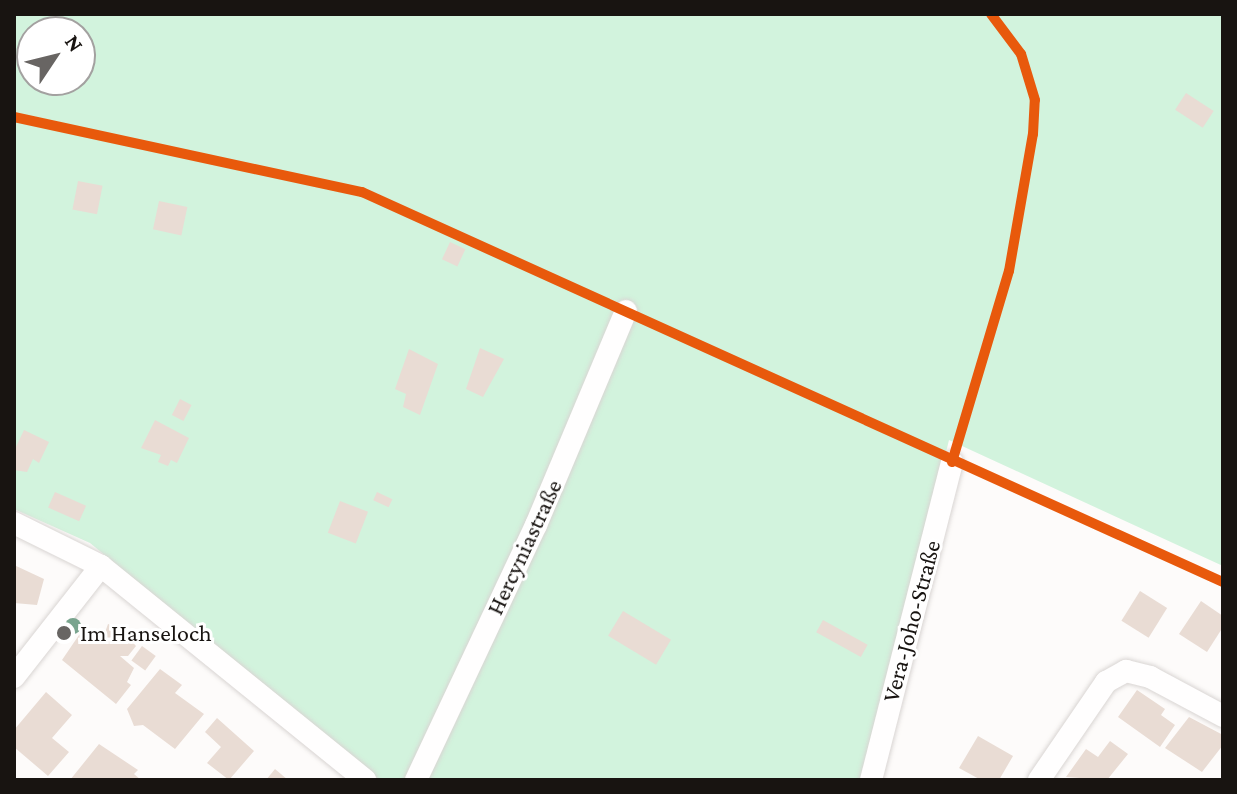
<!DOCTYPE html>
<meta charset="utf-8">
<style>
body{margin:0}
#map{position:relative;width:1237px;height:794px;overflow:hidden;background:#fdfbfa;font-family:"Crimson Pro",serif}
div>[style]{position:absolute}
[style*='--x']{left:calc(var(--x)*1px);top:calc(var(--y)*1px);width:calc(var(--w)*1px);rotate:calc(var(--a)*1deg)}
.green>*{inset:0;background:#d2f3dd}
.building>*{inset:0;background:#e9dcd4;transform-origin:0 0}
.roads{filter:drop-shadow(0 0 2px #d9d5d3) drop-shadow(0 0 2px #d9d5d3)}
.minor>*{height:22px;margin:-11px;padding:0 11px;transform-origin:11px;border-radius:11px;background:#fffefe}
.cycleway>*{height:10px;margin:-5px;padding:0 5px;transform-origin:5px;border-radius:5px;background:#e8590c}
.trees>*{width:16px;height:16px;margin:-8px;border-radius:50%;background:#79a48e}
.dots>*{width:22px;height:22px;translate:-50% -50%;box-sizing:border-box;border:4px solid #fff;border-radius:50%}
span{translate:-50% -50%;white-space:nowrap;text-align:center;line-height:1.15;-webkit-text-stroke:6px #fff;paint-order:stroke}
.street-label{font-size:24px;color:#181411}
.poi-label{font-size:24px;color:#181411}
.left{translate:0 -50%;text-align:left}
.frame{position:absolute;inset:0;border:16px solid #181411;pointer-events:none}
.north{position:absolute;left:16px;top:16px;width:80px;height:80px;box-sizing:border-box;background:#fff;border:2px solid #a3a1a0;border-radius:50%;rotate:55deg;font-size:22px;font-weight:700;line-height:32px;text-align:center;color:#181411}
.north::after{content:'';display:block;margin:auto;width:28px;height:36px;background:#686563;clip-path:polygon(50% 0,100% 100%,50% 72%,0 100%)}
</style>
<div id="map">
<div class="green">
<div style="clip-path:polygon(evenodd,14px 14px,1223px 14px,1223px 566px,949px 440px,865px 780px,380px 780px,90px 543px,14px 509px,14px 14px,32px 32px,80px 32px,80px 80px,32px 80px,32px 32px)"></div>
</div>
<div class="building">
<div style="left:1186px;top:93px;width:33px;height:20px;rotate:33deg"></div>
<div style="left:78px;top:181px;width:25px;height:29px;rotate:11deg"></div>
<div style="left:159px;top:201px;width:29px;height:29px;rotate:12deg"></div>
<div style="left:450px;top:242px;width:17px;height:19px;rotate:25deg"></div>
<div style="clip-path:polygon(480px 348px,504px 359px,483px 397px,466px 389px)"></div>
<div style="clip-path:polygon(409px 349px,438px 364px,420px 415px,403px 407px,406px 394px,395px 389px)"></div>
<div style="left:180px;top:399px;width:13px;height:18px;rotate:27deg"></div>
<div style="clip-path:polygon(155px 420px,189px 438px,177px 463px,171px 460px,168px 466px,158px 462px,161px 455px,141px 448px)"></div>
<div style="clip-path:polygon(24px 430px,49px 442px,39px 463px,33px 459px,27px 472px,14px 470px,14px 451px)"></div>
<div style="left:55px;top:492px;width:34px;height:17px;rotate:24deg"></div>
<div style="left:377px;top:492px;width:17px;height:9px;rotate:25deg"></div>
<div style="left:340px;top:501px;width:30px;height:34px;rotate:21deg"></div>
<div style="clip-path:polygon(14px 565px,44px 579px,37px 605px,14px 603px)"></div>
<div style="left:1140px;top:591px;width:32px;height:35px;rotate:32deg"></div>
<div style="clip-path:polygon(1201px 601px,1223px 616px,1223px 627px,1207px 652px,1179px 634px)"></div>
<div style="left:623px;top:611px;width:56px;height:29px;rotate:31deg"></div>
<div style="left:823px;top:620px;width:51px;height:14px;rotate:29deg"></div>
<div style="clip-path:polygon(108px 624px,119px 627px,136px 646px,128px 656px,120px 656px,134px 668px,127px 682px,131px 685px,116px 704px,62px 660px,79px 635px,87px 629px,102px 641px)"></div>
<div style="left:142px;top:646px;width:17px;height:18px;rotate:36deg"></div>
<div style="clip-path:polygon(160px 669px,182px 685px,175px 693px,204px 714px,175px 749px,143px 725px,134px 726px,127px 709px)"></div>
<div style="clip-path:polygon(1137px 690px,1165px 709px,1161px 715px,1175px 725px,1160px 747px,1118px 717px)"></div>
<div style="clip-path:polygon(46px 692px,72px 715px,52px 738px,69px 752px,48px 776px,14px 747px,14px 730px)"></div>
<div style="clip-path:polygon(1189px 717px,1223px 735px,1223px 745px,1202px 772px,1165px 748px)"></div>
<div style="clip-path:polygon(217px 718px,254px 751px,229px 780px,207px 763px,221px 747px,205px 732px)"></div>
<div style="clip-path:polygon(978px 736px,1013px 756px,999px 780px,981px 780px,959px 768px)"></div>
<div style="clip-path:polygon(1110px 741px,1128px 754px,1107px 780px,1066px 777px,1086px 749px,1098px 757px)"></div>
<div style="clip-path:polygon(99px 744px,138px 770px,134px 774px,141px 780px,70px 780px)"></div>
<div style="clip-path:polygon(275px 769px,288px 780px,266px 780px)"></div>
</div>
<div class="roads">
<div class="minor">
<div style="--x:14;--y:523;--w:97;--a:26.3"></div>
<div style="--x:101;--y:566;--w:340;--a:39"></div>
<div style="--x:14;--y:677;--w:141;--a:-51.9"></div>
<div style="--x:416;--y:780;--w:282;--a:-64.8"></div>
<div style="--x:536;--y:525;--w:232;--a:-67.2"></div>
<div style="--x:871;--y:780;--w:328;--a:-75.7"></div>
<div style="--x:1039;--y:780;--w:119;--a:-55.6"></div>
<div style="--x:1106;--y:682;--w:23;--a:-29"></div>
<div style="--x:1126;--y:671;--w:25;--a:14"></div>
<div style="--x:1150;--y:677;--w:83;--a:28.1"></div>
</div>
</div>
<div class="cycleway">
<div style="--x:14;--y:117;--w:356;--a:12.2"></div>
<div style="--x:362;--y:192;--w:945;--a:24.37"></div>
<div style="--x:952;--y:462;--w:199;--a:-73.4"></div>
<div style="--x:1009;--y:271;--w:139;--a:-80.1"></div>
<div style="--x:1033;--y:134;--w:34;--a:-87"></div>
<div style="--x:1035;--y:100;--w:48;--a:-106.9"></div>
<div style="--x:1021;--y:54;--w:50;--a:-126.9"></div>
</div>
<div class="trees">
<div style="left:73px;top:626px"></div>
</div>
<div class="dots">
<div style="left:64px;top:633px;background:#686563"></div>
</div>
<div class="street-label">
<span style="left:524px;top:547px;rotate:-65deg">Hercyniastraße</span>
<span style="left:911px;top:621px;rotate:-75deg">Vera-Joho-Straße</span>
</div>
<div class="poi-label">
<span class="left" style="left:80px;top:633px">Im Hanseloch</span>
</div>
<div class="frame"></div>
<div class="north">N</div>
</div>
